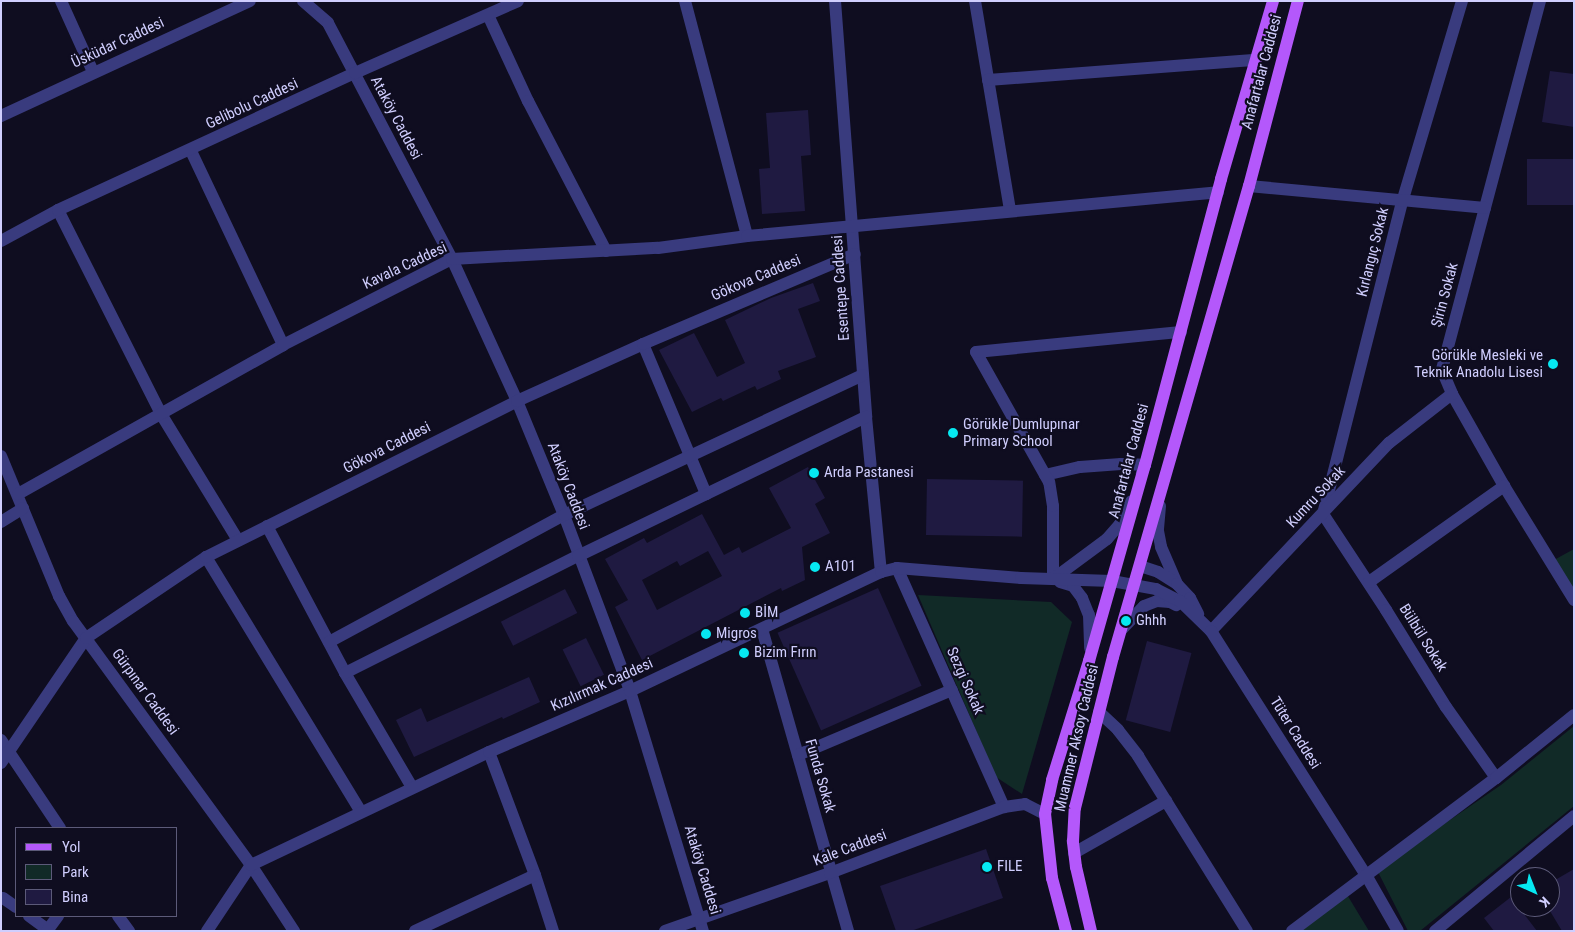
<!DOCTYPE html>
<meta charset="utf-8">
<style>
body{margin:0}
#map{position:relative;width:1575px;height:932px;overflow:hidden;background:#0f0d20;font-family:"Roboto Condensed",sans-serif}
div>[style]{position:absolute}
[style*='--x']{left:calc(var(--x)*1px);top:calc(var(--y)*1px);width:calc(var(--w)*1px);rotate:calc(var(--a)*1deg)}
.green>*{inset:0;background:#112a27}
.building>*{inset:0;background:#1f1a41;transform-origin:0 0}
.minor>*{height:12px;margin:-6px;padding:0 6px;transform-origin:6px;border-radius:6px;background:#393b7e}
.major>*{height:12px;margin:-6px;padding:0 6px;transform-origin:6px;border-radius:6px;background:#b458fb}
.dots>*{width:14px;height:14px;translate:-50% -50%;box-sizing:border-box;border:2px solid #0f0d20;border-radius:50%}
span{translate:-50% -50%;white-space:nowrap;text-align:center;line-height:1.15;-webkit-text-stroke:4.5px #0f0d20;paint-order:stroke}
.street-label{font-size:15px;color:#d0cefe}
.poi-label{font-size:15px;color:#d0cefe}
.right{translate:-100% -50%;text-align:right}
.left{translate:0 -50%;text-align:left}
.frame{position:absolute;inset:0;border:2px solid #d0cefe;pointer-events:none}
.legend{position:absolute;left:15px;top:827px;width:162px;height:90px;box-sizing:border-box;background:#0f0d20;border:1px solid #5c5a79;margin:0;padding:6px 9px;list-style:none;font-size:15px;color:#d0cefe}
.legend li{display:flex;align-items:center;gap:10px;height:25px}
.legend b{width:25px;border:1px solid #5c5a79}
.north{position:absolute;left:1510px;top:867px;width:50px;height:50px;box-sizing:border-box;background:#0f0d20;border:1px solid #5c5a79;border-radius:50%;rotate:136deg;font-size:14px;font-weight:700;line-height:20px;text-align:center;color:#d0cefe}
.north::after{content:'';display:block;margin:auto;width:18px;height:22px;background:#06e8f1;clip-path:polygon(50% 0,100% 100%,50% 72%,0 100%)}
</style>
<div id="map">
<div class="green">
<div style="clip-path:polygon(1574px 549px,1574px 590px,1554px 560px)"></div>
<div style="clip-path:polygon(918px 595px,1051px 602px,1072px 622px,1022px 794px,996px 777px)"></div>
<div style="clip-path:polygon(1574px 726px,1574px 806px,1420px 931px,1408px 931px,1377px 870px,1501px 785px)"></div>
<div style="clip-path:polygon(1346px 893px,1369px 931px,1299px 931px)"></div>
</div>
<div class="building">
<div style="clip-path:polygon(1550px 71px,1574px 74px,1574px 127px,1542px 122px)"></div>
<div style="clip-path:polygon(808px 110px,811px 155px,801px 156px,805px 211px,762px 214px,759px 169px,770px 168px,766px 113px)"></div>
<div style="left:1574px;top:159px;width:46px;height:47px;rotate:90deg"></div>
<div style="clip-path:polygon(813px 283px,820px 301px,798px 309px,816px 357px,778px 371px,781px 379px,757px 390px,755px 386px,723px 401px,721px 398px,692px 412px,659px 350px,694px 333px,717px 377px,745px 363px,725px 320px,771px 298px)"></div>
<div style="clip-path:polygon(evenodd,808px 467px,825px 498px,815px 504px,830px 533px,802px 547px,805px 580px,782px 591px,781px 588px,642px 660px,615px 607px,628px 600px,605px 559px,644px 538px,647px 543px,702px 514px,724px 555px,739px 547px,742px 553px,791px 528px,769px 488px,808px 467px,708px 551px,722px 576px,657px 610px,642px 580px,677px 561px,680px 566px,708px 551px)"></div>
<div style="left:927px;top:479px;width:96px;height:56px;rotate:1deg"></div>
<div style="left:878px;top:588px;width:107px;height:110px;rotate:66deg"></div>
<div style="left:565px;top:589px;width:27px;height:72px;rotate:63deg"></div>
<div style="left:586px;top:638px;width:41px;height:26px;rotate:64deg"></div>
<div style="left:1147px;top:641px;width:46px;height:82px;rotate:15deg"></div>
<div style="clip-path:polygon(529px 677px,540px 702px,503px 719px,502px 717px,414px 757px,396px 720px,421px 708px,427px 722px)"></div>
<div style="clip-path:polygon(986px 849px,1003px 898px,911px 931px,896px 931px,880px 886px)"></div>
<div style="clip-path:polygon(1574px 869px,1574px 931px,1562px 931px,1550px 911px,1550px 883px)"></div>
<div style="clip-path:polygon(1511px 897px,1537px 931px,1494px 931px,1484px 918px)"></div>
</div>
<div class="minor">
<div style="--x:61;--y:1;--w:78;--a:65.7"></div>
<div style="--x:303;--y:1;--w:33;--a:41"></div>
<div style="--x:328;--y:23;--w:267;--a:62.3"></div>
<div style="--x:452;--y:259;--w:156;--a:65.4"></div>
<div style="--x:517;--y:401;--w:123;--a:67.6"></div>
<div style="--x:564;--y:515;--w:188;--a:69.4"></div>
<div style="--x:630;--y:691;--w:251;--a:73.1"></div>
<div style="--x:685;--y:1;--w:243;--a:75.2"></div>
<div style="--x:835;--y:1;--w:417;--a:85.7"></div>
<div style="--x:866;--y:417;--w:156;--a:84.5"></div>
<div style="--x:975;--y:1;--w:213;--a:80.5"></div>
<div style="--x:1462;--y:1;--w:210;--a:106.6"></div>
<div style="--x:1402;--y:202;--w:322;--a:104.2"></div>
<div style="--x:1323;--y:514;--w:115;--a:56.7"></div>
<div style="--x:1386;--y:610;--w:114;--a:58.3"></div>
<div style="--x:1446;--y:707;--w:87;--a:54.8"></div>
<div style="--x:1540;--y:1;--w:382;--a:104.9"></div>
<div style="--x:1442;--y:370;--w:26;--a:67"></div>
<div style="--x:1452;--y:394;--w:106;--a:60.5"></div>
<div style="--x:1504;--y:486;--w:134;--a:58.4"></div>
<div style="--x:488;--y:15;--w:95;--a:65.1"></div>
<div style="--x:528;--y:101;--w:169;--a:62.5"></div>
<div style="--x:988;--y:80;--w:269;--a:-4.3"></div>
<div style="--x:1;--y:116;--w:274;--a:-24.8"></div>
<div style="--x:191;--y:151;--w:215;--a:64.6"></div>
<div style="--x:1249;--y:186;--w:237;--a:5.3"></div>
<div style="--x:58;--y:210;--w:229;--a:63.2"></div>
<div style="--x:161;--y:414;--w:148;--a:58.6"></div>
<div style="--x:1;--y:241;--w:65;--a:-28.5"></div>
<div style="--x:58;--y:210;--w:327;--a:-24.8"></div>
<div style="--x:355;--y:73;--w:178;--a:-23.8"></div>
<div style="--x:643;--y:344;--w:163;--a:67.2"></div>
<div style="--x:1;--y:456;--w:152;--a:67.5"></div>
<div style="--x:59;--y:596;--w:29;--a:61"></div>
<div style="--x:73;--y:621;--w:302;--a:53.9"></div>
<div style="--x:251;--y:865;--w:79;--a:56.9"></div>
<div style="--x:1045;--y:475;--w:36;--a:-13"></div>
<div style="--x:1080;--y:467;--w:41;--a:-4.2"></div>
<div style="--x:1121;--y:464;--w:24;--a:2"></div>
<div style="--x:1145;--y:465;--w:9;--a:111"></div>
<div style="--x:18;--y:494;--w:304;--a:-29.3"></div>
<div style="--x:283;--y:345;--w:190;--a:-27"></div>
<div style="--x:452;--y:259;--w:206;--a:-3.1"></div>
<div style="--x:658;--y:248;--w:90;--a:-7.7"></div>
<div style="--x:747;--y:236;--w:473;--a:-5.3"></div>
<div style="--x:1160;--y:506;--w:25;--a:95"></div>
<div style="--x:1158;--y:531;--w:16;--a:79"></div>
<div style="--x:1161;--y:547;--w:40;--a:66.6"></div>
<div style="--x:1;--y:522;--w:26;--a:-32"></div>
<div style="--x:267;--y:526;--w:166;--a:62"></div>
<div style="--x:345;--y:673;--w:132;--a:59.6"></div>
<div style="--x:206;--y:557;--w:298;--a:58.7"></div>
<div style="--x:1140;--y:566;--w:19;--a:18"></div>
<div style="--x:1158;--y:572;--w:22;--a:32"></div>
<div style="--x:1177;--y:584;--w:19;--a:47"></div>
<div style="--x:1190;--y:598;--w:18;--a:63"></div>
<div style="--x:897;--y:568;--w:262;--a:65.9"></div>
<div style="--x:1053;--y:579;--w:73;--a:-90"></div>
<div style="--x:1053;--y:506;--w:24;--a:-99"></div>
<div style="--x:1049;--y:482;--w:149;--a:-119.3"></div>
<div style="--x:976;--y:352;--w:206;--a:-5.6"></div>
<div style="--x:1053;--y:579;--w:67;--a:-36.5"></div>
<div style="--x:1107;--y:539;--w:20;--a:-49"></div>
<div style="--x:1120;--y:524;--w:25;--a:-64"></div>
<div style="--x:1060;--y:582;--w:14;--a:17"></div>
<div style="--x:1073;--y:586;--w:15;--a:53"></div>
<div style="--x:1082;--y:598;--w:18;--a:68"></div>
<div style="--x:1089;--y:615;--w:33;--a:88"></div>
<div style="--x:1369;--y:582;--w:166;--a:-35.4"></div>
<div style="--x:762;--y:629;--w:314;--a:74.1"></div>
<div style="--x:1121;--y:630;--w:33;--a:-46"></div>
<div style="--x:1144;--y:606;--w:14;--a:-21"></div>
<div style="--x:1157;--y:601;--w:13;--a:4"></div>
<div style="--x:1170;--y:602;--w:7;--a:27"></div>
<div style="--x:1211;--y:631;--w:259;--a:-46.6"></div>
<div style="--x:1389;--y:443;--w:80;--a:-37.9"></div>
<div style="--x:329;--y:642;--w:267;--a:-28.4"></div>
<div style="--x:564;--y:515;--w:330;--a:-25.1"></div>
<div style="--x:345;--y:673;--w:261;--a:-26.7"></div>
<div style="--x:578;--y:556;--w:320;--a:-25.8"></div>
<div style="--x:1099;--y:712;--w:26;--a:43"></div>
<div style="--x:1118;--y:730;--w:33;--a:52"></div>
<div style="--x:1138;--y:756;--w:206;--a:58.1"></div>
<div style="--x:1;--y:740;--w:106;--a:56.2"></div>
<div style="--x:489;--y:752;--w:131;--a:69.5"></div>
<div style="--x:535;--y:875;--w:59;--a:72.2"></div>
<div style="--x:798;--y:755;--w:167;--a:-22.9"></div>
<div style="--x:1;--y:763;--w:151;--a:-55.8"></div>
<div style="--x:86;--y:638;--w:145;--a:-34"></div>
<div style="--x:206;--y:557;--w:348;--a:-26.6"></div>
<div style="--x:517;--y:401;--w:138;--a:-24.3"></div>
<div style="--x:643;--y:344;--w:230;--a:-23"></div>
<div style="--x:1074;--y:853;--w:106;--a:-29.5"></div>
<div style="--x:3;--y:898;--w:16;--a:35"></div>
<div style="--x:29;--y:916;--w:24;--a:36"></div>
<div style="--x:118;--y:916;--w:19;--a:54"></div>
<div style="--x:47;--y:931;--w:19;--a:-54"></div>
<div style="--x:207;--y:931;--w:79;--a:-56.3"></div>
<div style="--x:251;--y:865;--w:263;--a:-25.4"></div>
<div style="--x:489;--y:752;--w:154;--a:-23.4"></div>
<div style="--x:630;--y:691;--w:278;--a:-25.4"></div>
<div style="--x:881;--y:572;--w:16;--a:-14"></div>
<div style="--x:897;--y:568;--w:124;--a:4.6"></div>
<div style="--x:1021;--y:578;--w:91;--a:1.9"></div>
<div style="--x:1112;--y:581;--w:45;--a:10.3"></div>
<div style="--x:1156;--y:589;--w:27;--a:27"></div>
<div style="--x:1180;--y:601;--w:43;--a:44.1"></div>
<div style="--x:1211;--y:631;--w:289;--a:57.6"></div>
<div style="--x:1366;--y:875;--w:64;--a:60.3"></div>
<div style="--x:415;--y:931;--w:132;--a:-25"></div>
<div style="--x:665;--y:931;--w:175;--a:-19.4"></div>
<div style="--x:830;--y:873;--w:186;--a:-20.8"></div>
<div style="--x:1004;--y:807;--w:21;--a:-8"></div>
<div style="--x:1025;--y:804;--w:22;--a:27"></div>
<div style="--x:1292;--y:931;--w:255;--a:-36.9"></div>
<div style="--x:1496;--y:778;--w:100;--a:-38.9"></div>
<div style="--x:1435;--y:931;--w:180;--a:-39.6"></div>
</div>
<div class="major">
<div style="--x:1066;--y:931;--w:55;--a:-104.8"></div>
<div style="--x:1052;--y:878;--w:64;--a:-96.2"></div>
<div style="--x:1045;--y:814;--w:35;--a:-78"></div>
<div style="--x:1052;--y:780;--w:125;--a:-72.7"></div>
<div style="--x:1089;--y:661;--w:204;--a:-74.1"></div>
<div style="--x:1145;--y:465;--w:296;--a:-75.1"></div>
<div style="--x:1221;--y:179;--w:185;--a:-73.7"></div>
<div style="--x:1091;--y:931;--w:66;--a:-103.2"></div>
<div style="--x:1076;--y:867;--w:26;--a:-97"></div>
<div style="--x:1073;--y:841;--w:33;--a:-87"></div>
<div style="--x:1075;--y:808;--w:156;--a:-75.9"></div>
<div style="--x:1113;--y:657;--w:490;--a:-73.9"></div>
<div style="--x:1249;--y:186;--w:191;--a:-75.2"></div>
</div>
<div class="dots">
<div style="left:1553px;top:364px;background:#06e8f1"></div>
<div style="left:953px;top:433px;background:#06e8f1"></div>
<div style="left:814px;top:473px;background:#06e8f1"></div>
<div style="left:815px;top:567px;background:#06e8f1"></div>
<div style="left:745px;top:613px;background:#06e8f1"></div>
<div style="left:1126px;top:621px;background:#06e8f1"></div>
<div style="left:706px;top:634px;background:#06e8f1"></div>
<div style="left:744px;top:653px;background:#06e8f1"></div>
<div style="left:987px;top:867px;background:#06e8f1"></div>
</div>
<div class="street-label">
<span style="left:118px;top:43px;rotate:-25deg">Üsküdar Caddesi</span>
<span style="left:1262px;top:72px;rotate:-75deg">Anafartalar Caddesi</span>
<span style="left:252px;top:104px;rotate:-25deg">Gelibolu Caddesi</span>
<span style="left:396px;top:118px;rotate:62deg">Ataköy Caddesi</span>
<span style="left:1373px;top:252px;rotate:-76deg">Kırlangıç Sokak</span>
<span style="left:405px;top:266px;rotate:-25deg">Kavala Caddesi</span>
<span style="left:756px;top:278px;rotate:-23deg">Gökova Caddesi</span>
<span style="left:841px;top:288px;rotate:-94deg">Esentepe Caddesi</span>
<span style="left:1445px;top:295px;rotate:-75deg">Şirin Sokak</span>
<span style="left:387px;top:448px;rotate:-27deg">Gökova Caddesi</span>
<span style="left:1129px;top:461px;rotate:-75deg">Anafartalar Caddesi</span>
<span style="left:568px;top:486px;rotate:69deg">Ataköy Caddesi</span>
<span style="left:1316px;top:497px;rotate:-47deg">Kumru Sokak</span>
<span style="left:1423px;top:638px;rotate:58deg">Bülbül Sokak</span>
<span style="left:965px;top:681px;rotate:66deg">Sezgi Sokak</span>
<span style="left:602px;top:685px;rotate:-24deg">Kızılırmak Caddesi</span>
<span style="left:145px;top:692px;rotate:54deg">Gürpınar Caddesi</span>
<span style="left:1295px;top:733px;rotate:58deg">Tüter Caddesi</span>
<span style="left:1077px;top:738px;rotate:-77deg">Muammer Aksoy Caddesi</span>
<span style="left:820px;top:776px;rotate:74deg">Funda Sokak</span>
<span style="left:850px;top:848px;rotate:-21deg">Kale Caddesi</span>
<span style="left:702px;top:870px;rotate:73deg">Ataköy Caddesi</span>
</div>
<div class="poi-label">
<span class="right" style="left:1543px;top:364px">Görükle Mesleki ve<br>Teknik Anadolu Lisesi</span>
<span class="left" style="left:963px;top:433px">Görükle Dumlupınar<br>Primary School</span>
<span class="left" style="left:824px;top:473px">Arda Pastanesi</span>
<span class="left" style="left:825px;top:567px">A101</span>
<span class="left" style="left:755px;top:613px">BİM</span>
<span class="left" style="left:1136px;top:621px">Ghhh</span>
<span class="left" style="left:716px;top:634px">Migros</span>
<span class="left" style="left:754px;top:653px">Bizim Fırın</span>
<span class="left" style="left:997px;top:867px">FILE</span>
</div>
<div class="frame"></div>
<ul class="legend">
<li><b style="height:6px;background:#b458fb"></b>Yol</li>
<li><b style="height:14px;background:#112a27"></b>Park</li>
<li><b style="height:14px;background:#1f1a41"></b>Bina</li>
</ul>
<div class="north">K</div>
</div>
